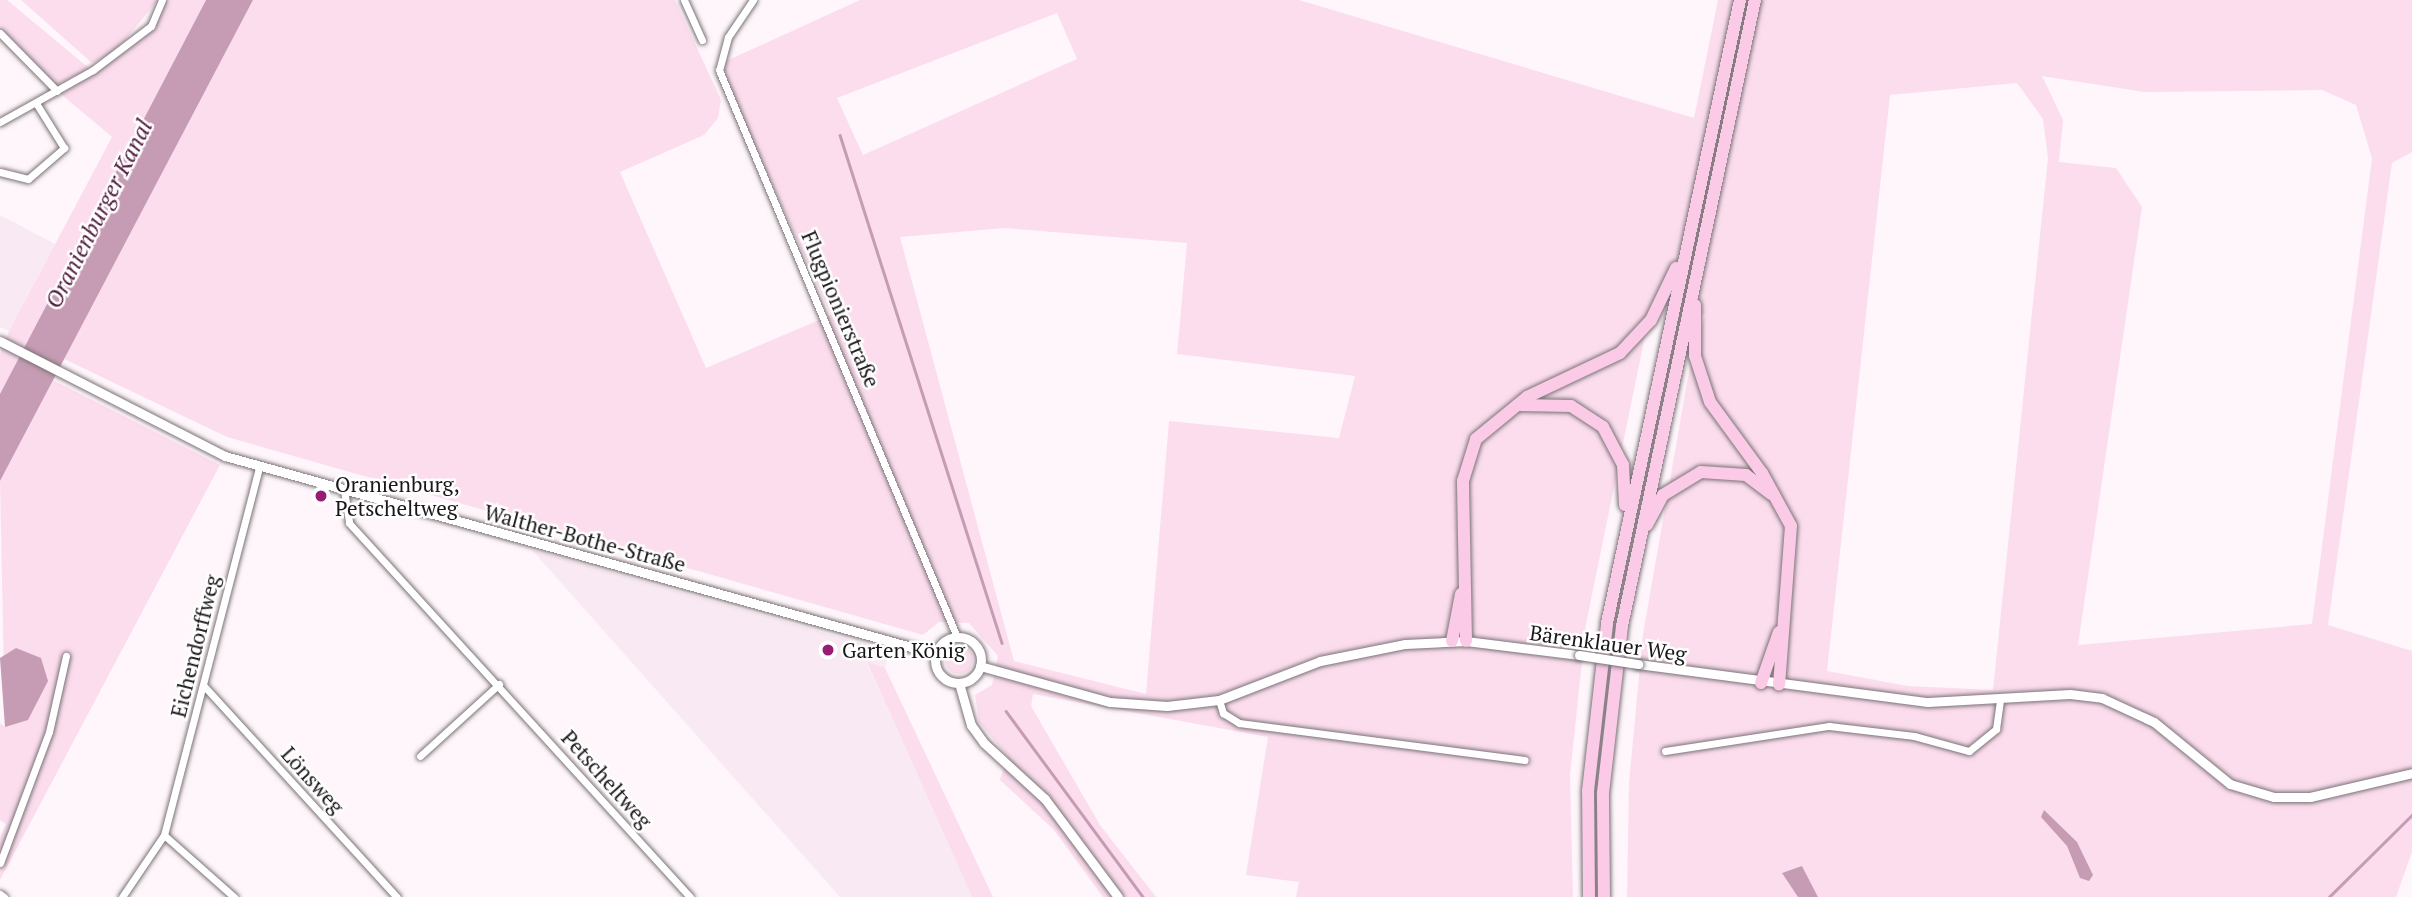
<!DOCTYPE html>
<meta charset="utf-8">
<style>
body{margin:0}
#map{position:relative;width:2412px;height:897px;overflow:hidden;background:#fef6fa;font-family:"PT Serif",serif}
div>[style]{position:absolute}
[style*='--x']{left:calc(var(--x)*1px);top:calc(var(--y)*1px);width:calc(var(--w)*1px);rotate:calc(var(--a)*1deg)}
.built>*{inset:0;background:#f9e9f2}
.green>*{inset:0;background:#fcddee}
.round{border-radius:50%}
.water>*{inset:0;background:#c69cb4}
.stream>*{height:2.5px;margin:-1.25px;padding:0 1.25px;transform-origin:1.25px;border-radius:1.25px;background:#c69cb4}
.roads{filter:drop-shadow(0 0 2px #7b7377) drop-shadow(0 0 2px #7b7377)}
.minor>*{height:7px;margin:-3.5px;padding:0 3.5px;transform-origin:3.5px;border-radius:3.5px;background:#fff}
.tertiary>*{height:9px;margin:-4.5px;padding:0 4.5px;transform-origin:4.5px;border-radius:4.5px;background:#fff}
.tertiary>.ring{margin:-4.5px;padding:0;box-sizing:content-box;background:none;border:9px solid #fff;border-radius:50%}
.trunk>*{height:12px;margin:-6px;padding:0 6px;transform-origin:6px;border-radius:6px;background:#facae6}
.bridges{filter:drop-shadow(0 0 2px #7b7377) drop-shadow(0 0 2px #7b7377)}
.tertiary-bridge>*{height:9px;margin:-4.5px;padding:0 4.5px;transform-origin:4.5px;border-radius:4.5px;background:#fff}
.dots>*{width:19px;height:19px;translate:-50% -50%;box-sizing:border-box;border:4px solid #fff;border-radius:50%}
span{translate:-50% -50%;white-space:nowrap;text-align:center;line-height:1.15;-webkit-text-stroke:5px #fff;paint-order:stroke}
.street-label{font-size:21px;color:#1a1719}
.poi-label{font-size:21px;color:#1a1719}
.left{translate:0 -50%;text-align:left}
.water-label{font-size:23px;color:#511d3f;font-style:italic}
</style>
<div id="map">
<div class="built">
<div style="clip-path:polygon(0 215px,55px 244px,9px 331px,0 327px)"></div>
<div style="clip-path:polygon(532px 550px,889px 651px,885px 668px,867px 663px,972px 897px,840px 897px)"></div>
</div>
<div class="green">
<div style="clip-path:polygon(0 0,7px 0,90px 69px,56px 85px,0 30px)"></div>
<div style="clip-path:polygon(21px 0,158px 0,116px 51px,92px 63px)"></div>
<div style="clip-path:polygon(165px 0,206px 0,0 394px,0 354px,9px 331px,112px 137px,61px 94px,154px 28px)"></div>
<div style="clip-path:polygon(evenodd,253px 0,675px 0,721px 100px,718px 118px,704px 135px,620px 172px,706px 368px,831px 315px,726px 81px,724px 62px,860px 0,1299px 0,1694px 118px,1718px 0,2412px 0,2412px 152px,2392px 163px,2328px 625px,2412px 651px,2412px 852px,2396px 897px,1818px 897px,1802px 866px,1798px 897px,1627px 897px,1629px 783px,1643px 634px,1688px 377px,1705px 315px,1652px 302px,1586px 624px,1570px 775px,1573px 897px,1296px 897px,1299px 882px,1246px 875px,1268px 737px,1033px 694px,1031px 706px,1100px 825px,1156px 897px,1103px 897px,1054px 830px,1000px 780px,1008px 757px,979px 722px,975px 695px,992px 685px,998px 656px,969px 623px,939px 622px,923px 635px,227px 437px,64px 359px,253px 0,1057px 13px,1077px 59px,863px 155px,837px 98px,1057px 13px,253px 0,2042px 76px,2144px 92px,2322px 90px,2356px 105px,2372px 158px,2312px 624px,2078px 645px,2142px 207px,2116px 168px,2059px 162px,2063px 120px,2042px 76px,253px 0,2017px 83px,2043px 119px,2048px 158px,1993px 690px,1908px 686px,1827px 671px,1890px 95px,2017px 83px,253px 0,1005px 228px,1187px 243px,1177px 354px,1355px 376px,1339px 438px,1169px 421px,1146px 694px,1014px 661px,900px 237px,1005px 228px)"></div>
<div style="clip-path:polygon(53px 380px,220px 465px,0 880px,0 837px,6px 824px,0 820px,0 723px,5px 727px,0 481px)"></div>
<div class="round" style="left:945px;top:646px;width:28px;height:28px"></div>
<div style="clip-path:polygon(867px 662px,885px 668px,993px 897px,972px 897px)"></div>
</div>
<div class="water">
<div style="clip-path:polygon(206px 0,253px 0,0 481px,0 394px)"></div>
<div style="clip-path:polygon(16px 648px,41px 658px,48px 681px,28px 720px,5px 727px,0 658px)"></div>
<div style="clip-path:polygon(2044px 810px,2077px 842px,2093px 875px,2089px 881px,2080px 878px,2067px 846px,2041px 817px)"></div>
<div style="clip-path:polygon(1802px 866px,1818px 897px,1798px 897px,1782px 873px)"></div>
</div>
<div class="stream">
<div style="--x:840;--y:135;--w:533;--a:72.31"></div>
<div style="--x:1006;--y:711;--w:231;--a:53.6"></div>
<div style="--x:2329;--y:897;--w:117;--a:-44.7"></div>
</div>
<div class="roads">
<div class="minor">
<div style="--x:684;--y:0;--w:44;--a:65.8"></div>
<div style="--x:753;--y:0;--w:45;--a:124"></div>
<div style="--x:728;--y:37;--w:34;--a:105"></div>
<div style="--x:719;--y:70;--w:615;--a:67.23"></div>
<div style="--x:0;--y:33;--w:81;--a:45.5"></div>
<div style="--x:0;--y:122;--w:107;--a:-29.2"></div>
<div style="--x:93;--y:70;--w:73;--a:-37.2"></div>
<div style="--x:151;--y:26;--w:28;--a:-67"></div>
<div style="--x:0;--y:172;--w:29;--a:14"></div>
<div style="--x:28;--y:179;--w:48;--a:-40.7"></div>
<div style="--x:64;--y:148;--w:53;--a:-121.9"></div>
<div style="--x:344;--y:490;--w:33;--a:81"></div>
<div style="--x:349;--y:523;--w:506;--a:47.64"></div>
<div style="--x:204;--y:686;--w:286;--a:47.6"></div>
<div style="--x:1219;--y:700;--w:14;--a:73"></div>
<div style="--x:1223;--y:713;--w:19;--a:32"></div>
<div style="--x:1239;--y:723;--w:288;--a:7.4"></div>
<div style="--x:1665;--y:751;--w:166;--a:-8.7"></div>
<div style="--x:1829;--y:726;--w:86;--a:6.7"></div>
<div style="--x:1914;--y:736;--w:57;--a:15.3"></div>
<div style="--x:1969;--y:751;--w:35;--a:-39"></div>
<div style="--x:1996;--y:729;--w:29;--a:-82"></div>
<div style="--x:420;--y:756;--w:107;--a:-42.3"></div>
<div style="--x:164;--y:835;--w:94;--a:41.5"></div>
<div style="--x:0;--y:863;--w:140;--a:-69.5"></div>
<div style="--x:49;--y:732;--w:78;--a:-77.4"></div>
<div style="--x:0;--y:894;--w:5;--a:37"></div>
<div style="--x:122;--y:897;--w:75;--a:-55.9"></div>
<div style="--x:164;--y:835;--w:380;--a:-75.5"></div>
</div>
<div class="tertiary">
<div style="--x:0;--y:341;--w:253;--a:27.1"></div>
<div style="--x:225;--y:456;--w:738;--a:15.56"></div>
<div class="ring" style="left:935px;top:637px;width:37px;height:37px"></div>
<div style="--x:1638;--y:664;--w:292;--a:7.5"></div>
<div style="--x:1928;--y:702;--w:142;--a:-3.2"></div>
<div style="--x:2070;--y:694;--w:32;--a:7"></div>
<div style="--x:2102;--y:698;--w:57;--a:24.8"></div>
<div style="--x:2154;--y:722;--w:98;--a:39.2"></div>
<div style="--x:2230;--y:784;--w:46;--a:16.5"></div>
<div style="--x:2274;--y:797;--w:36;--a:0"></div>
<div style="--x:2310;--y:797;--w:105;--a:-13.2"></div>
<div style="--x:980;--y:666;--w:135;--a:15.5"></div>
<div style="--x:1110;--y:702;--w:57;--a:4"></div>
<div style="--x:1167;--y:706;--w:52;--a:-6.6"></div>
<div style="--x:1219;--y:700;--w:108;--a:-21.1"></div>
<div style="--x:1320;--y:661;--w:87;--a:-11.3"></div>
<div style="--x:1405;--y:644;--w:61;--a:-2.8"></div>
<div style="--x:1466;--y:641;--w:114;--a:7.1"></div>
<div style="--x:959;--y:683;--w:44;--a:74.1"></div>
<div style="--x:971;--y:725;--w:22;--a:54"></div>
<div style="--x:984;--y:743;--w:83;--a:42.6"></div>
<div style="--x:1045;--y:799;--w:122;--a:53.3"></div>
</div>
<div class="trunk">
<div style="--x:1695;--y:305;--w:51;--a:90"></div>
<div style="--x:1695;--y:356;--w:48;--a:71.9"></div>
<div style="--x:1710;--y:402;--w:88;--a:53.8"></div>
<div style="--x:1762;--y:473;--w:60;--a:61.3"></div>
<div style="--x:1791;--y:526;--w:159;--a:94.3"></div>
<div style="--x:1520;--y:405;--w:51;--a:1.1"></div>
<div style="--x:1571;--y:406;--w:38;--a:33"></div>
<div style="--x:1603;--y:427;--w:43;--a:62.2"></div>
<div style="--x:1623;--y:465;--w:40;--a:87.1"></div>
<div style="--x:1647;--y:525;--w:34;--a:-62"></div>
<div style="--x:1663;--y:495;--w:44;--a:-31.2"></div>
<div style="--x:1701;--y:472;--w:45;--a:3.8"></div>
<div style="--x:1746;--y:475;--w:31;--a:37"></div>
<div style="--x:1452;--y:641;--w:48;--a:-79.2"></div>
<div style="--x:1466;--y:641;--w:160;--a:-91.1"></div>
<div style="--x:1463;--y:481;--w:44;--a:-72.8"></div>
<div style="--x:1476;--y:439;--w:66;--a:-39.5"></div>
<div style="--x:1527;--y:397;--w:103;--a:-25.3"></div>
<div style="--x:1620;--y:353;--w:45;--a:-46.8"></div>
<div style="--x:1651;--y:320;--w:58;--a:-64.3"></div>
<div style="--x:1761;--y:683;--w:54;--a:-70.6"></div>
<div style="--x:1589;--y:897;--w:106;--a:-90.5"></div>
<div style="--x:1588;--y:791;--w:169;--a:-83.5"></div>
<div style="--x:1607;--y:623;--w:637;--a:-77.95"></div>
<div style="--x:1604;--y:897;--w:104;--a:-90.6"></div>
<div style="--x:1603;--y:793;--w:168;--a:-83.5"></div>
<div style="--x:1622;--y:626;--w:640;--a:-78.01"></div>
</div>
</div>
<div class="bridges">
<div class="tertiary-bridge">
<div style="--x:1579;--y:655;--w:60;--a:8.7"></div>
</div>
</div>
<div class="dots">
<div style="left:321px;top:496px;background:#991c74"></div>
<div style="left:828px;top:650px;background:#991c74"></div>
</div>
<div class="street-label">
<span style="left:841px;top:309px;rotate:67deg">Flugpionierstraße</span>
<span style="left:585px;top:538px;rotate:15deg">Walther-Bothe-Straße</span>
<span style="left:1608px;top:643px;rotate:8deg">Bärenklauer Weg</span>
<span style="left:195px;top:646px;rotate:-76deg">Eichendorffweg</span>
<span style="left:607px;top:779px;rotate:48deg">Petscheltweg</span>
<span style="left:313px;top:780px;rotate:48deg">Lönsweg</span>
</div>
<div class="poi-label">
<span class="left" style="left:335px;top:496px">Oranienburg,<br>Petscheltweg</span>
<span class="left" style="left:842px;top:650px">Garten König</span>
</div>
<div class="water-label">
<span style="left:99px;top:214px;rotate:-63deg">Oranienburger Kanal</span>
</div>
</div>
